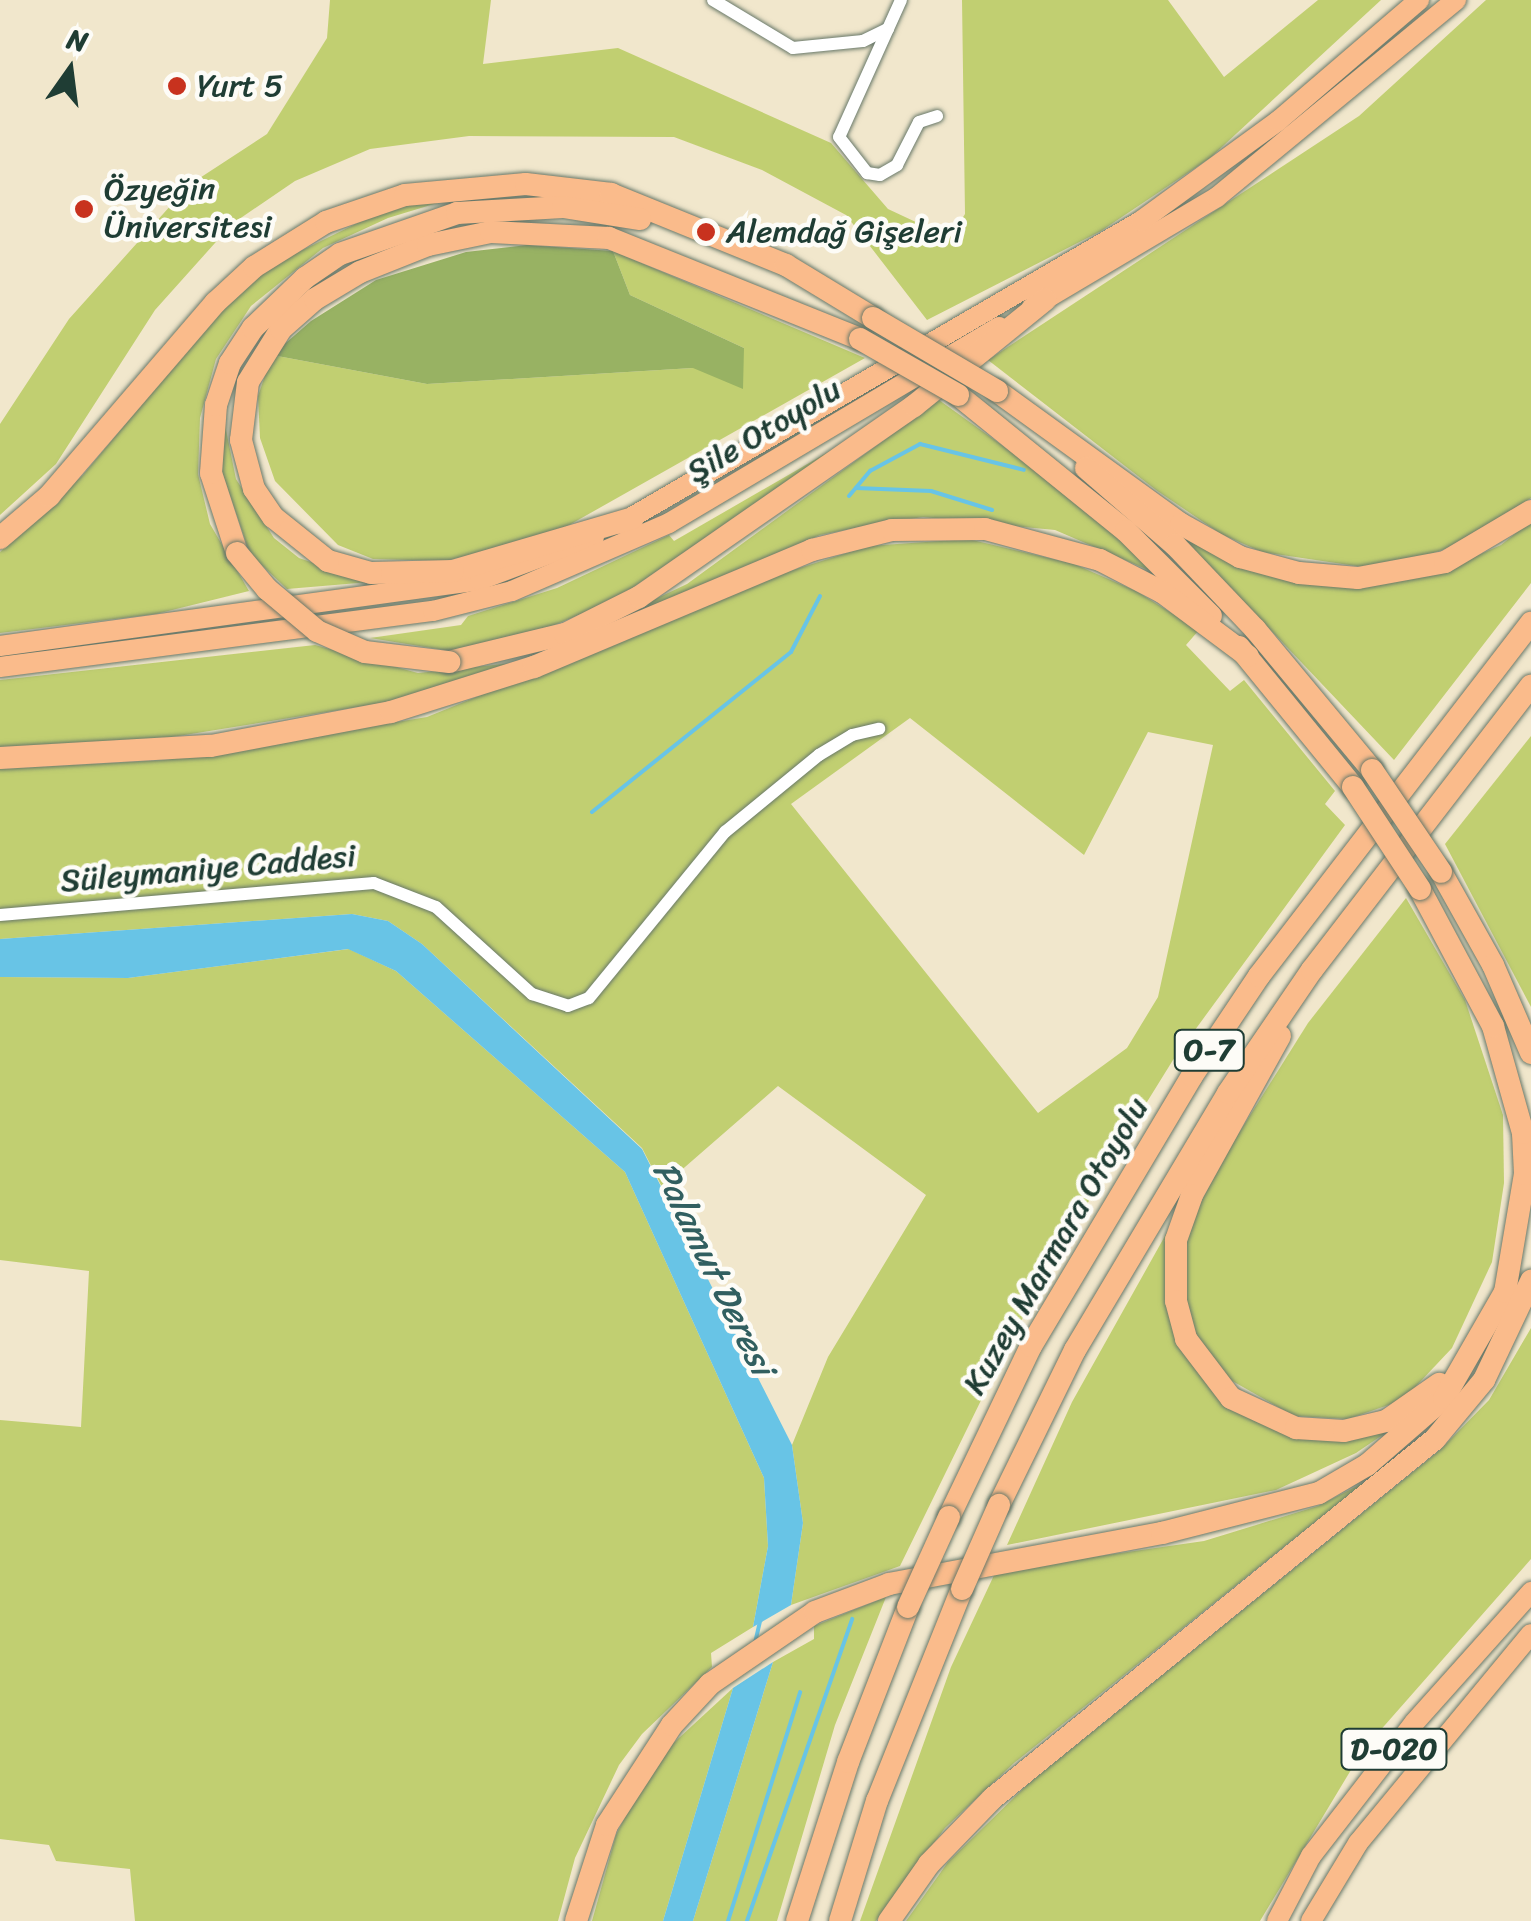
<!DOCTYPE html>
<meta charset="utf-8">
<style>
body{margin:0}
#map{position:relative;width:1531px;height:1921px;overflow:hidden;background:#f1e7cc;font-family:Sriracha,sans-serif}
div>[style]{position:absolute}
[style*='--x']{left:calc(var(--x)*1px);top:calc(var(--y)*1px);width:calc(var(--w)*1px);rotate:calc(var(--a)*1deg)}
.green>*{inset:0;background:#c1cf71}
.forest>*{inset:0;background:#98b263}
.water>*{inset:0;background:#68c4e6}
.stream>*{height:4px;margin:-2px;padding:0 2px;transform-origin:2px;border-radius:2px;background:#68c4e6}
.roads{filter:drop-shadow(0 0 2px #687869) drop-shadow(0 0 2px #687869)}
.minor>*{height:12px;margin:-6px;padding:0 6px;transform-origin:6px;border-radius:6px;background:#fff}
.trunk>*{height:20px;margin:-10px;padding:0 10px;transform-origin:10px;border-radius:10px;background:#fabb8b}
.motorway>*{height:22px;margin:-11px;padding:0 11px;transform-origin:11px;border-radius:11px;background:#fabb8b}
.bridges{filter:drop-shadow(0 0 2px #687869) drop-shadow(0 0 2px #687869)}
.motorway-bridge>*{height:22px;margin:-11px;padding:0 11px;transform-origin:11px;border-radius:11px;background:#fabb8b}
.dots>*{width:28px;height:28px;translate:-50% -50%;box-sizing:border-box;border:5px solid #fdfcf7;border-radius:50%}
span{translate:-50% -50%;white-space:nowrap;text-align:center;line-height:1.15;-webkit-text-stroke:9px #fdfcf7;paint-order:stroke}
.shield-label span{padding:2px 8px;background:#fdfcf7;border:2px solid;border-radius:8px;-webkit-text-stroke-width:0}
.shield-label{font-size:30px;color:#1f3d34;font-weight:700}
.poi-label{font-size:32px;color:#1f3d34}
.left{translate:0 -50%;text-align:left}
.street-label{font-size:32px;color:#1f3d34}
.water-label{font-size:35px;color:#315f60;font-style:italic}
.north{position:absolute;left:20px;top:20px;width:100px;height:100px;-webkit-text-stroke:8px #fdfcf7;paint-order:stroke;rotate:14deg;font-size:28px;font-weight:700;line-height:40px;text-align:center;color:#1f3d34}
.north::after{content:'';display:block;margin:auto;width:35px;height:45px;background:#1f3d34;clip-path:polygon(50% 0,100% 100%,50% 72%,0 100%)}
</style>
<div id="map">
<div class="green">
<div style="clip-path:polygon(330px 0,491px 0,483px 64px,618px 48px,831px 143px,888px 209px,950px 238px,965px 214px,962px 0,1168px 0,1224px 77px,1318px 0,1381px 0,1210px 158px,1101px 231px,927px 320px,846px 215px,762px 170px,674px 137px,469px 136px,370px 149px,295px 181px,232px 224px,155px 310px,56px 464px,0 515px,0 424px,69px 319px,189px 185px,267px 134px,327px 38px)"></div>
<div style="clip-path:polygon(1486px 0,1531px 0,1531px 498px,1462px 543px,1416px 559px,1363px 567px,1262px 552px,1221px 534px,1156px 490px,988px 360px,1359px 116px)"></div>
<div style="clip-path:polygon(457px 197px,388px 218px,323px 248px,251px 306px,216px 359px,200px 418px,198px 474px,210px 524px,249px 591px,156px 614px,0 633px,0 552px,83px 475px,213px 319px,268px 267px,386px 209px)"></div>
<div style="clip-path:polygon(613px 251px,865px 358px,548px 537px,445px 561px,373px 559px,338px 545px,275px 481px,260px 438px,258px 396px,272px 355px,427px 384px,693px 368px,744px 348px,630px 295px)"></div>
<div style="clip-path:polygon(939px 400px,1052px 481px,1160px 575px,1055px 530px,923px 517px,870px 525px,820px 535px,523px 662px,407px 699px,141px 742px,0 747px,0 680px,315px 645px,418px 673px,523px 662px,687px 584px)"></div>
<div style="clip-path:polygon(225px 425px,236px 479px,274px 538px,299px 558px,370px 582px,287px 589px,250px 554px,222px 472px)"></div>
<div style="clip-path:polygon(842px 444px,615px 600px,552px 626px,450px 651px,370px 638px,461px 625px,468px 616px,557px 588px,669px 535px,674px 541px)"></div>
<div style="clip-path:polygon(1531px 521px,1531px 583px,1394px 760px,1173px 527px,1240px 563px,1442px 571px,1501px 545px)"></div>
<div style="clip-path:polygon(evenodd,968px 539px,1074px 564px,1136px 591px,1199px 630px,1186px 645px,1230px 691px,1244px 680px,1335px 791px,1325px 804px,1345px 825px,1173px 1060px,1124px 1139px,1012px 1337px,900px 1566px,791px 1605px,803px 1523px,792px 1445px,828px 1357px,926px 1195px,778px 1086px,662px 1187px,642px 1148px,422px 944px,388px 921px,352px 914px,0 939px,0 769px,165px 760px,427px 717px,771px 577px,869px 546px,968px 539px,910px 718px,1084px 855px,1148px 732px,1213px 745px,1158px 997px,1127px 1048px,1038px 1113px,791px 804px,910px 718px)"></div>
<div style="clip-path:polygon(1531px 736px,1531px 1007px,1445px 844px)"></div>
<div style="clip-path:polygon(1406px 898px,1465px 1000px,1503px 1115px,1504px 1183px,1492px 1262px,1452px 1348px,1403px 1400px,1348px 1419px,1294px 1416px,1227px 1378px,1195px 1333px,1187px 1307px,1186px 1245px,1192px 1218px,1232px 1144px,1308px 1023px)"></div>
<div style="clip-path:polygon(349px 949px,396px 971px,625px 1172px,764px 1478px,768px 1546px,753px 1627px,711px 1653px,712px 1667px,642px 1734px,619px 1765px,575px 1858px,558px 1921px,135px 1921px,130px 1869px,56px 1861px,49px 1845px,0 1839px,0 1420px,81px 1427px,89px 1271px,0 1260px,0 977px,128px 978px)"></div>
<div style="clip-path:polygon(1175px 1218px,1167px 1290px,1249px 1417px,1397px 1425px,1356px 1453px,1276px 1490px,1007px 1545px,1072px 1402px)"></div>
<div style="clip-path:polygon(1531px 1328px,1531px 1559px,1363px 1750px,1260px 1921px,906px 1921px,948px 1862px,1027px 1785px,1440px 1450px,1489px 1400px)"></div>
<div style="clip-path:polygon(1365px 1482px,1014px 1763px,945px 1828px,876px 1921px,860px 1921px,951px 1667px,996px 1571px,1204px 1541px,1318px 1506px)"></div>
<div style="clip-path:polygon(886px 1597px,835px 1725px,777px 1921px,693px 1921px,773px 1662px,814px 1639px,814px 1626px)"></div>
<div style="clip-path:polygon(733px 1688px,663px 1921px,592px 1921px,616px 1835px,639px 1789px,667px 1749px)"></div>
</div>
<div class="forest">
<div style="clip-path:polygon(527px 245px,613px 251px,630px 295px,744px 348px,743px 389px,693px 368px,427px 384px,272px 355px,311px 321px,376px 280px,466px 252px)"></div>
</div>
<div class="water">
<div style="clip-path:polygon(352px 914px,388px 921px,422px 944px,642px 1149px,792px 1445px,803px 1523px,791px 1605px,753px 1627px,768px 1546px,764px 1478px,625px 1172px,396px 971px,348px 949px,128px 978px,0 977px,0 939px)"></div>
<div style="clip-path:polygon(773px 1662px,693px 1921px,663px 1921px,733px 1688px)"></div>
</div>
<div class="stream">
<div style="--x:856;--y:488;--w:75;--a:2.3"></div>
<div style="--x:931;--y:491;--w:64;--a:17.3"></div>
<div style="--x:849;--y:496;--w:33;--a:-50"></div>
<div style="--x:870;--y:471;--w:57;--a:-28.4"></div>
<div style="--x:920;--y:444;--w:107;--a:14"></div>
<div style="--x:592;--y:812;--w:255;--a:-38.8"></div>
<div style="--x:791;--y:652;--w:63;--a:-62.6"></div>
<div style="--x:755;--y:1643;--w:26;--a:-77"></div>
<div style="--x:728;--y:1921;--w:240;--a:-72.5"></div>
<div style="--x:747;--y:1921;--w:320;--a:-70.8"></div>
</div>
<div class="roads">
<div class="minor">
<div style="--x:713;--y:0;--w:93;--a:31"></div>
<div style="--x:793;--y:48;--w:70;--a:-5.7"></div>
<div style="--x:863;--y:41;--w:28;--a:-26"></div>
<div style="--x:901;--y:0;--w:150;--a:114.3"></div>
<div style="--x:839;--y:137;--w:46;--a:52.1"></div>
<div style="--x:867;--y:173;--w:13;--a:9"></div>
<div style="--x:880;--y:175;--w:20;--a:-30"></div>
<div style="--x:897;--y:165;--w:48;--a:-62.9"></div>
<div style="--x:919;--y:122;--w:19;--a:-18"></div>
<div style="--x:0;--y:915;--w:375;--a:-4.9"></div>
<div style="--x:374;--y:883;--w:66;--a:21.2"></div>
<div style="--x:436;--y:907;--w:130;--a:42.2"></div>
<div style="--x:532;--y:994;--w:38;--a:18"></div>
<div style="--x:568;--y:1006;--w:22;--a:-21"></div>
<div style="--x:589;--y:998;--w:215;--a:-50.7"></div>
<div style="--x:725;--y:832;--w:122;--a:-39.3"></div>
<div style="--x:819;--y:755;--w:39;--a:-31"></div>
<div style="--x:852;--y:735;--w:28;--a:-13"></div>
</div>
<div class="trunk">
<div style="--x:1032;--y:307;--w:215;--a:-30.7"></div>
<div style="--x:1217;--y:197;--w:310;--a:-39.5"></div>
<div style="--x:620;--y:524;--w:603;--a:-30.18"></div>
<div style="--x:1141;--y:221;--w:170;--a:-36.1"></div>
<div style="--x:1278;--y:121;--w:186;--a:-40.6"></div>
<div style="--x:0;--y:646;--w:485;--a:-7.8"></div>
<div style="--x:480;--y:580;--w:122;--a:-20.7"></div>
<div style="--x:0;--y:667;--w:437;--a:-7.4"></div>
<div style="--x:433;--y:611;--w:81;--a:-14.2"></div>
<div style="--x:512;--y:591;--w:171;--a:-23.4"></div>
<div style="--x:669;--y:523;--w:384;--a:-30.7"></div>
<div style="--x:1277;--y:1921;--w:73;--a:-62.4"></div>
<div style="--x:1311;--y:1856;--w:168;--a:-52.2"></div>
<div style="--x:1414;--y:1723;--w:176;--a:-48.2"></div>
<div style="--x:1311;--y:1921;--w:91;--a:-58.9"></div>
<div style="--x:1358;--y:1843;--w:271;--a:-50.4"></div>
</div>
<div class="motorway">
<div style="--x:997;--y:391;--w:227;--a:35.9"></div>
<div style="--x:1181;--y:524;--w:68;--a:29.2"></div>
<div style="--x:1240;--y:557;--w:61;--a:15.2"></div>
<div style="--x:1299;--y:573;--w:59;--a:4.8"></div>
<div style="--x:1358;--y:578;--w:88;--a:-10.4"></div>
<div style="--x:1445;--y:562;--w:100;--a:-30.7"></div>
<div style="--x:958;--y:395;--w:216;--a:39"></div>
<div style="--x:1126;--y:531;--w:120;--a:45"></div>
<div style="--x:1086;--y:468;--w:118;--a:40.9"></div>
<div style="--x:1175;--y:545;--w:116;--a:46.4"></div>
<div style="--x:1255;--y:629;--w:183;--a:50.3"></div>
<div style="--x:633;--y:518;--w:188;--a:163.6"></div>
<div style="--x:453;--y:571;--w:82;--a:178.6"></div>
<div style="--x:371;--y:573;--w:45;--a:-164.4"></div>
<div style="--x:328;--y:561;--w:70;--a:-141.3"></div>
<div style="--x:273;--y:517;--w:34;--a:-124"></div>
<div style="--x:254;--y:489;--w:51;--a:-104.9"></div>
<div style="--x:241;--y:440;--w:58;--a:-83.1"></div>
<div style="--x:248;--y:382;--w:62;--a:-58.1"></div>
<div style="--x:281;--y:329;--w:45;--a:-41.4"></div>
<div style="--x:315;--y:299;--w:52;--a:-31"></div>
<div style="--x:360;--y:272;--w:73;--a:-21.7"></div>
<div style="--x:428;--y:245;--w:64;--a:-11.7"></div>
<div style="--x:491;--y:232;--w:118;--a:2.9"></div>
<div style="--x:609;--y:238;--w:271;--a:21.9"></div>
<div style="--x:0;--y:538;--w:65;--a:-40.6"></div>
<div style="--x:49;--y:496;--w:255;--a:-49.3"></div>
<div style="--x:215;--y:303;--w:53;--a:-42.7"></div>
<div style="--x:254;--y:267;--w:85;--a:-32"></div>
<div style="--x:326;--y:222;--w:83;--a:-18.9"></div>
<div style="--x:405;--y:195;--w:121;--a:-5.2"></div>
<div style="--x:526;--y:184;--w:86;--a:6.7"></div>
<div style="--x:611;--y:194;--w:189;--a:22.1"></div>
<div style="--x:786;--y:265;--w:102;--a:31.3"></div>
<div style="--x:237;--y:553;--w:84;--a:-108"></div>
<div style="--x:211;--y:473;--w:68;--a:-85.8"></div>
<div style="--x:216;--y:405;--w:44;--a:-71.6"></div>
<div style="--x:230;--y:363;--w:42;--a:-56.7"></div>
<div style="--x:253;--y:328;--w:72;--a:-43.9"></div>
<div style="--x:305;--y:278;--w:42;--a:-34.4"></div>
<div style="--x:340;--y:254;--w:124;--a:-19.3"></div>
<div style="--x:457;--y:213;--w:106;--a:-3.2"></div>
<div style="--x:563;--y:207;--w:78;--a:8.9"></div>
<div style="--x:1239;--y:647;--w:181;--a:50.8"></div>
<div style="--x:449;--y:662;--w:119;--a:-13.6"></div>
<div style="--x:565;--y:634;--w:83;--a:-26.6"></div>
<div style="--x:639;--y:597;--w:335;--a:-34.8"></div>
<div style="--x:914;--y:406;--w:169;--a:-39"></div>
<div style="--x:0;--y:758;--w:211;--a:-3.3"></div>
<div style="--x:211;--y:746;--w:183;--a:-10.7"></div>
<div style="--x:391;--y:712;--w:150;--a:-17.5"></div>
<div style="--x:534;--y:667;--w:302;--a:-22.8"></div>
<div style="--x:812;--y:550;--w:82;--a:-14"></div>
<div style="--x:892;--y:530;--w:93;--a:-0.6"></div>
<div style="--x:985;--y:529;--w:119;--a:15.1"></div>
<div style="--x:1100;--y:560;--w:70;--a:27.3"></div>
<div style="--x:1162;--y:592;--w:107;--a:36.7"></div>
<div style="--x:1441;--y:872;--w:107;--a:60.8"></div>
<div style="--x:1493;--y:965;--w:96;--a:66.6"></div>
<div style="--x:1280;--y:1036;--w:182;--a:119"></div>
<div style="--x:1192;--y:1195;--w:48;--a:109.6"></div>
<div style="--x:1176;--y:1240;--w:61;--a:90"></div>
<div style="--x:1176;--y:1301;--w:39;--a:75"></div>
<div style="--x:1186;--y:1339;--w:74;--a:52.7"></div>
<div style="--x:1231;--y:1398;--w:72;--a:24.8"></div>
<div style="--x:1296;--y:1428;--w:48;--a:3.6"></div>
<div style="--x:1344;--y:1431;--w:43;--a:-13.4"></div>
<div style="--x:1386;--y:1421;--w:65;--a:-34.9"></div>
<div style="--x:999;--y:1505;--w:173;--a:-63.9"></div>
<div style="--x:1075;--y:1350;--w:299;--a:-59.2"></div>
<div style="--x:1228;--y:1093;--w:149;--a:-55.7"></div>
<div style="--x:1312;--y:970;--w:359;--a:-52.4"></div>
<div style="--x:949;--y:1517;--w:190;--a:-64.4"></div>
<div style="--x:1031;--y:1346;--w:314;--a:-59.2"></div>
<div style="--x:1192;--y:1076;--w:120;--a:-56.2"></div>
<div style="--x:1259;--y:976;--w:446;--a:-52.4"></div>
<div style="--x:576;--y:1921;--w:101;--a:-72.1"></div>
<div style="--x:607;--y:1825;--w:119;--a:-57"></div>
<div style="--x:672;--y:1725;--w:56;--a:-47.2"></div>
<div style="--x:710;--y:1684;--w:127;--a:-34.4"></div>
<div style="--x:815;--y:1612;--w:79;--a:-20.7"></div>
<div style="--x:889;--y:1584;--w:278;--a:-10.6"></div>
<div style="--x:1162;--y:1533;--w:162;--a:-14.3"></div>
<div style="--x:1319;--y:1493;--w:56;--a:-30.3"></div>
<div style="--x:1367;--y:1465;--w:102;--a:-41"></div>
<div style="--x:1444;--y:1398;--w:122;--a:-60.1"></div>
<div style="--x:1505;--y:1292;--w:120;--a:-80.4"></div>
<div style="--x:1525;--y:1174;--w:41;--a:-92.8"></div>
<div style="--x:1523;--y:1133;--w:111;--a:-105.7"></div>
<div style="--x:1493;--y:1026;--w:155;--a:-118.1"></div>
<div style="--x:797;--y:1921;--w:167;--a:-72.2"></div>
<div style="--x:848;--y:1762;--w:166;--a:-68.8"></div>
<div style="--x:840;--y:1921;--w:126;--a:-72.9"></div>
<div style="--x:877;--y:1801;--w:228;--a:-68.2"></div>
<div style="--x:889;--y:1921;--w:70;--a:-54.9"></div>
<div style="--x:929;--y:1864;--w:92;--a:-45.9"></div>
<div style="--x:993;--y:1798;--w:569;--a:-39.08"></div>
<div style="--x:1435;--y:1439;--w:77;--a:-50.3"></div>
<div style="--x:1484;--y:1380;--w:110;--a:-64.6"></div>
</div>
</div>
<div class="bridges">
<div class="motorway-bridge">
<div style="--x:873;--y:318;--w:144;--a:30.5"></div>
<div style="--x:860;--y:339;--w:113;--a:29.7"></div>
<div style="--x:237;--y:553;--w:47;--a:50.2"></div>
<div style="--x:267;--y:589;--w:65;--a:40"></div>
<div style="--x:317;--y:631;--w:52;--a:23.6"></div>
<div style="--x:365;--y:652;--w:85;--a:6.8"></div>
<div style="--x:1372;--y:770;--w:123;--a:55.9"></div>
<div style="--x:1353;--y:787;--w:122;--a:56.7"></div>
<div style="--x:962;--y:1589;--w:92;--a:-66.2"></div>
<div style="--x:908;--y:1607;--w:99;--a:-65.5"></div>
</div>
</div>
<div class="dots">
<div style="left:177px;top:86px;background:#c8321e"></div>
<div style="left:84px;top:209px;background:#c8321e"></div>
<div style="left:706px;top:232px;background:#c8321e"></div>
</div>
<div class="shield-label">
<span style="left:1209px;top:1050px">O-7</span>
<span style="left:1394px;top:1749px">D-020</span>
</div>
<div class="poi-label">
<span class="left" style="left:197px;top:86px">Yurt 5</span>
<span class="left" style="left:104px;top:209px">Özyeğin<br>Üniversitesi</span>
<span class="left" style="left:726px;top:232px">Alemdağ Gişeleri</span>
</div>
<div class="street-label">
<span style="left:764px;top:431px;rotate:-31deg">Şile Otoyolu</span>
<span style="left:208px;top:869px;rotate:-5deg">Süleymaniye Caddesi</span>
<span style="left:1056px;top:1246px;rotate:-60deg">Kuzey Marmara Otoyolu</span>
</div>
<div class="water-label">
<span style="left:714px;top:1268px;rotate:64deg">Palamut Deresi</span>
</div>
<div class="north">N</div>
</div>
